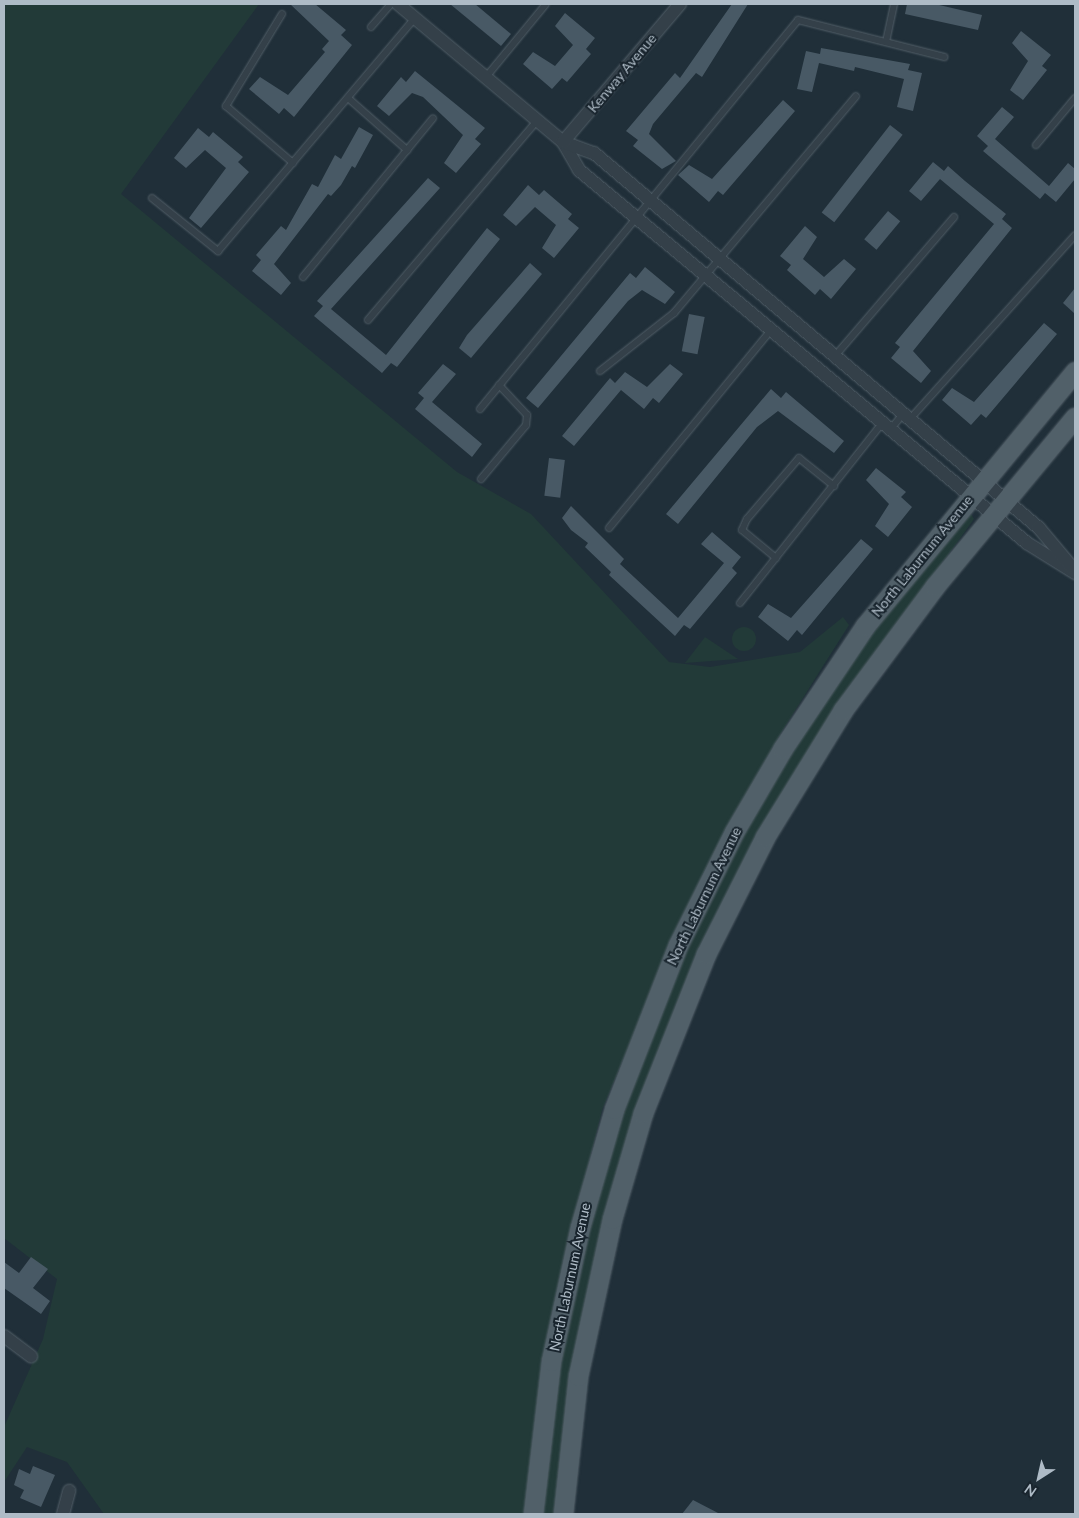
<!DOCTYPE html>
<style>
body{margin:0}
#map{position:relative;width:1079px;height:1518px;overflow:hidden;background:#202f39;font-family:Lato,sans-serif}
div>[style]{position:absolute}
[style*='--x']{left:calc(var(--x)*1px);top:calc(var(--y)*1px);width:calc(var(--w)*1px);rotate:calc(var(--a)*1deg)}
.green>*{inset:0;background:#223a38}
.round{border-radius:50%}
.building>*{inset:0;background:#485965;transform-origin:0 0}
.roads{filter:drop-shadow(0 0 1px #515e67) drop-shadow(0 0 1px #515e67)}
.service>*{height:6px;margin:-3px;padding:0 3px;transform-origin:3px;border-radius:3px;background:#344049}
.minor>*{height:12px;margin:-6px;padding:0 6px;transform-origin:6px;border-radius:6px;background:#344049}
.primary>*{height:19px;margin:-9.5px;padding:0 9.5px;transform-origin:9.5px;border-radius:9.5px;background:#516069}
span{translate:-50% -50%;white-space:nowrap;text-align:center;line-height:1.15;-webkit-text-stroke:4px #19252e;paint-order:stroke}
.street-label{font-size:14px;color:#aebbc6}
.frame{position:absolute;inset:0;border:5px solid #aebbc6;pointer-events:none}
.north{position:absolute;left:1014px;top:1453px;width:50px;height:50px;-webkit-text-stroke:4px #19252e;paint-order:stroke;rotate:215deg;font-size:14px;font-weight:700;line-height:20px;text-align:center;color:#aebbc6}
.north::after{content:'';display:block;margin:auto;width:18px;height:22px;background:#aebbc6;clip-path:polygon(50% 0,100% 100%,50% 72%,0 100%)}
</style>
<div id="map">
<div class="green">
<div style="clip-path:polygon(4px 4px,259px 4px,121px 194px,457px 472px,531px 514px,669px 662px,710px 667px,800px 652px,843px 617px,849px 625px,784px 728px,696px 888px,602px 1110px,551px 1318px,525px 1514px,104px 1514px,67px 1462px,27px 1447px,4px 1482px,4px 1427px,43px 1339px,57px 1279px,4px 1238px)"></div>
<div style="clip-path:polygon(971px 514px,974px 519px,846px 696px,645px 1088px,556px 1514px,541px 1514px,549px 1425px,566px 1318px,614px 1130px,680px 959px,718px 879px,823px 700px,897px 601px)"></div>
<div class="round" style="left:732px;top:627px;width:24px;height:24px"></div>
<div style="clip-path:polygon(705px 637px,738px 659px,685px 663px)"></div>
</div>
<div class="building">
<div style="clip-path:polygon(290px 4px,315px 4px,346px 30px,341px 35px,352px 45px,294px 117px,284px 108px,279px 114px,249px 89px,260px 77px,288px 95px,325px 52px,322px 49px,329px 41px)"></div>
<div style="clip-path:polygon(450px 4px,475px 4px,511px 34px,501px 46px)"></div>
<div style="clip-path:polygon(732px 4px,748px 4px,702px 77px,696px 73px,653px 124px,649px 134px,676px 161px,662px 169px,633px 146px,638px 140px,626px 131px,675px 73px,680px 78px)"></div>
<div style="clip-path:polygon(907px 4px,935px 4px,982px 15px,978px 30px,905px 14px)"></div>
<div style="clip-path:polygon(565px 13px,595px 38px,586px 49px,591px 54px,567px 82px,562px 78px,552px 89px,523px 64px,533px 52px,555px 66px,573px 45px,555px 26px)"></div>
<div style="clip-path:polygon(1021px 31px,1051px 55px,1042px 66px,1047px 70px,1023px 100px,1010px 90px,1028px 61px,1012px 43px)"></div>
<div style="clip-path:polygon(821px 48px,910px 64px,908px 70px,922px 73px,913px 111px,897px 107px,904px 79px,855px 67px,854px 71px,819px 63px,812px 92px,797px 89px,806px 51px,820px 54px)"></div>
<div style="clip-path:polygon(415px 71px,485px 128px,475px 139px,481px 144px,456px 173px,444px 163px,463px 135px,423px 97px,412px 93px,389px 116px,377px 106px,401px 77px,406px 82px)"></div>
<div style="clip-path:polygon(783px 100px,795px 111px,723px 195px,718px 191px,709px 202px,678px 175px,689px 165px,712px 179px)"></div>
<div style="clip-path:polygon(1002px 107px,1014px 117px,995px 139px,1049px 186px,1068px 163px,1075px 169px,1075px 179px,1056px 202px,1045px 193px,1040px 199px,983px 151px,988px 146px,977px 136px)"></div>
<div style="left:890px;top:125px;width:16px;height:111px;rotate:38deg"></div>
<div style="clip-path:polygon(359px 127px,373px 135px,355px 168px,352px 166px,341px 185px,331px 196px,328px 194px,274px 264px,291px 283px,281px 295px,252px 271px,261px 260px,256px 255px,281px 226px,286px 230px,312px 184px,318px 187px,335px 155px,341px 159px)"></div>
<div style="clip-path:polygon(198px 128px,209px 137px,213px 132px,243px 157px,238px 162px,249px 172px,201px 228px,189px 218px,226px 168px,205px 150px,186px 168px,174px 158px)"></div>
<div style="clip-path:polygon(933px 162px,944px 171px,948px 166px,965px 181px,1006px 214px,1002px 219px,1012px 228px,913px 351px,931px 371px,921px 383px,891px 358px,900px 347px,895px 343px,994px 224px,940px 179px,921px 201px,909px 191px)"></div>
<div style="clip-path:polygon(428px 178px,440px 188px,331px 309px,386px 355px,487px 228px,500px 239px,397px 367px,391px 363px,382px 373px,314px 316px,323px 306px,317px 301px)"></div>
<div style="clip-path:polygon(528px 185px,539px 195px,544px 190px,572px 214px,568px 219px,579px 228px,554px 258px,542px 248px,556px 225px,535px 207px,516px 226px,503px 215px)"></div>
<div style="left:888px;top:211px;width:16px;height:37px;rotate:40deg"></div>
<div style="clip-path:polygon(805px 226px,817px 237px,803px 259px,824px 277px,844px 259px,856px 269px,831px 299px,820px 289px,815px 295px,787px 270px,791px 265px,780px 256px)"></div>
<div style="clip-path:polygon(530px 263px,542px 274px,471px 358px,459px 348px,467px 335px)"></div>
<div style="clip-path:polygon(645px 267px,675px 292px,665px 304px,642px 290px,628px 301px,538px 408px,526px 398px,630px 273px,636px 278px)"></div>
<div style="clip-path:polygon(1075px 288px,1075px 314px,1063px 303px)"></div>
<div style="left:689px;top:314px;width:16px;height:38px;rotate:11deg"></div>
<div style="clip-path:polygon(1044px 323px,1057px 334px,986px 418px,981px 414px,971px 425px,942px 400px,952px 388px,974px 402px)"></div>
<div style="clip-path:polygon(443px 364px,456px 374px,432px 402px,482px 444px,472px 457px,415px 409px,424px 398px,418px 393px)"></div>
<div style="clip-path:polygon(670px 364px,683px 374px,659px 403px,653px 398px,644px 409px,621px 390px,574px 446px,562px 436px,610px 378px,615px 383px,625px 372px,647px 387px)"></div>
<div style="clip-path:polygon(771px 389px,781px 398px,786px 392px,844px 441px,834px 453px,778px 411px,757px 427px,678px 524px,666px 514px)"></div>
<div style="left:549px;top:458px;width:16px;height:38px;rotate:7deg"></div>
<div style="clip-path:polygon(876px 468px,906px 492px,901px 497px,912px 507px,888px 537px,875px 526px,889px 504px,866px 480px)"></div>
<div style="clip-path:polygon(571px 506px,624px 559px,620px 564px,678px 618px,724px 563px,701px 544px,712px 532px,741px 557px,732px 568px,737px 573px,690px 629px,684px 625px,675px 636px,609px 575px,611px 572px,585px 547px,588px 543px,571px 530px,562px 518px)"></div>
<div style="clip-path:polygon(861px 539px,873px 549px,802px 635px,797px 630px,788px 641px,758px 617px,768px 604px,791px 618px)"></div>
<div style="clip-path:polygon(31px 1257px,48px 1269px,33px 1288px,50px 1301px,41px 1314px,4px 1288px,4px 1262px,19px 1273px)"></div>
<div style="clip-path:polygon(33px 1466px,55px 1475px,41px 1507px,20px 1498px,24px 1490px,14px 1485px,19px 1469px,30px 1474px)"></div>
<div style="clip-path:polygon(693px 1500px,720px 1514px,682px 1514px)"></div>
</div>
<div class="roads">
<div class="service">
<div style="--x:282;--y:14;--w:108;--a:121.3"></div>
<div style="--x:226;--y:106;--w:88;--a:40.4"></div>
<div style="--x:371;--y:27;--w:30;--a:-49"></div>
<div style="--x:886;--y:42;--w:39;--a:-78"></div>
<div style="--x:486;--y:77;--w:94;--a:-50.6"></div>
<div style="--x:348;--y:98;--w:79;--a:41.4"></div>
<div style="--x:1036;--y:145;--w:61;--a:-50.3"></div>
<div style="--x:152;--y:198;--w:85;--a:38.8"></div>
<div style="--x:218;--y:251;--w:305;--a:-49.8"></div>
<div style="--x:303;--y:277;--w:205;--a:-50.7"></div>
<div style="--x:368;--y:320;--w:261;--a:-49.7"></div>
<div style="--x:835;--y:356;--w:183;--a:-49.4"></div>
<div style="--x:600;--y:371;--w:94;--a:-38.1"></div>
<div style="--x:674;--y:313;--w:283;--a:-50"></div>
<div style="--x:480;--y:409;--w:502;--a:-50.73"></div>
<div style="--x:798;--y:20;--w:151;--a:14.2"></div>
<div style="--x:910;--y:419;--w:247;--a:-48.1"></div>
<div style="--x:890;--y:430;--w:21;--a:-51"></div>
<div style="--x:481;--y:479;--w:70;--a:-50.2"></div>
<div style="--x:526;--y:425;--w:10;--a:-84"></div>
<div style="--x:527;--y:415;--w:41;--a:-133"></div>
<div style="--x:609;--y:528;--w:256;--a:-50.7"></div>
<div style="--x:776;--y:558;--w:44;--a:-140.5"></div>
<div style="--x:742;--y:530;--w:12;--a:-66"></div>
<div style="--x:747;--y:519;--w:80;--a:-49.6"></div>
<div style="--x:799;--y:458;--w:45;--a:38.7"></div>
<div style="--x:740;--y:603;--w:229;--a:-51.7"></div>
</div>
<div class="minor">
<div style="--x:398;--y:4;--w:215;--a:39.9"></div>
<div style="--x:563;--y:142;--w:32;--a:60"></div>
<div style="--x:579;--y:170;--w:583;--a:39.78"></div>
<div style="--x:1027;--y:543;--w:57;--a:32"></div>
<div style="--x:563;--y:142;--w:33;--a:20"></div>
<div style="--x:594;--y:153;--w:582;--a:40.12"></div>
<div style="--x:1039;--y:528;--w:50;--a:49.9"></div>
<div style="--x:563;--y:142;--w:181;--a:-49.7"></div>
<div style="--x:4;--y:1336;--w:34;--a:37"></div>
<div style="--x:63;--y:1514;--w:24;--a:-75"></div>
</div>
<div class="primary">
<div style="--x:533;--y:1514;--w:154;--a:-83.3"></div>
<div style="--x:551;--y:1361;--w:137;--a:-77.8"></div>
<div style="--x:580;--y:1227;--w:123;--a:-73.9"></div>
<div style="--x:614;--y:1109;--w:176;--a:-68.7"></div>
<div style="--x:678;--y:945;--w:126;--a:-63.6"></div>
<div style="--x:734;--y:832;--w:97;--a:-59.7"></div>
<div style="--x:783;--y:748;--w:147;--a:-56.1"></div>
<div style="--x:865;--y:626;--w:330;--a:-50.5"></div>
<div style="--x:563;--y:1514;--w:139;--a:-83.8"></div>
<div style="--x:578;--y:1376;--w:161;--a:-77.8"></div>
<div style="--x:612;--y:1219;--w:110;--a:-73.7"></div>
<div style="--x:643;--y:1113;--w:171;--a:-68.4"></div>
<div style="--x:706;--y:954;--w:131;--a:-63.2"></div>
<div style="--x:765;--y:837;--w:149;--a:-58.4"></div>
<div style="--x:843;--y:710;--w:154;--a:-53.4"></div>
<div style="--x:935;--y:586;--w:219;--a:-50.4"></div>
</div>
</div>
<div class="street-label">
<span style="left:622px;top:73px;rotate:-50deg">Kenway Avenue</span>
<span style="left:922px;top:556px;rotate:-51deg">North Laburnum Avenue</span>
<span style="left:704px;top:896px;rotate:-64deg">North Laburnum Avenue</span>
<span style="left:570px;top:1277px;rotate:-78deg">North Laburnum Avenue</span>
</div>
<div class="frame"></div>
<div class="north">N</div>
</div>
